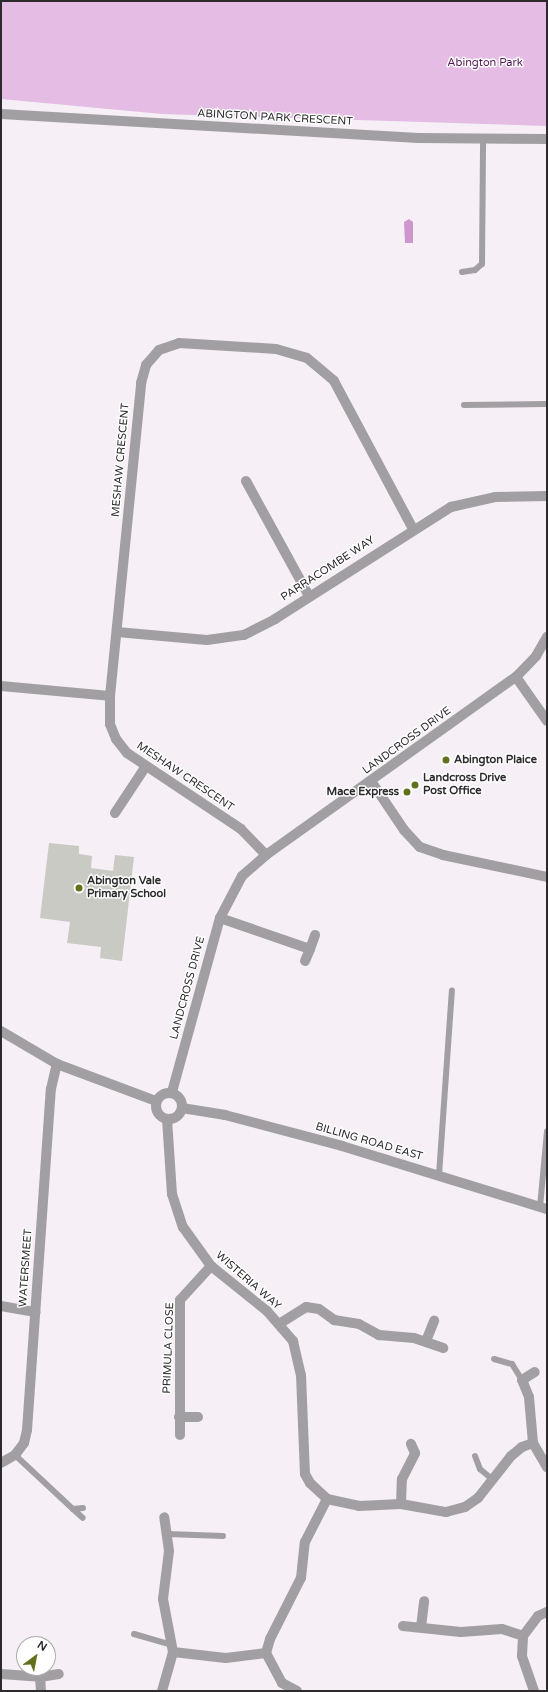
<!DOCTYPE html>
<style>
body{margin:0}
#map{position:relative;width:548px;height:1692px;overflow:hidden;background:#f6eff6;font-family:"Varela Round",sans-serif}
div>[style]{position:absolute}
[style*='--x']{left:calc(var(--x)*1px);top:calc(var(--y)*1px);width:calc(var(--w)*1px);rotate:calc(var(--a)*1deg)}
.green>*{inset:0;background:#e4bce4}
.water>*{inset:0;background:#cd96cd}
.building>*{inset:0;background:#c8cac3}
.service>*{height:6px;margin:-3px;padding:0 3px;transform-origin:3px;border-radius:3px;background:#a29fa2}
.minor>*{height:10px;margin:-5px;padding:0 5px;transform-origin:5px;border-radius:5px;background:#a29fa2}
.tertiary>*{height:10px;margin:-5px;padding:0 5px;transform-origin:5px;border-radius:5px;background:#a29fa2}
.tertiary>.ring{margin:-5px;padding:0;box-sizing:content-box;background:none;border:10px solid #a29fa2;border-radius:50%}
.dots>*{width:11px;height:11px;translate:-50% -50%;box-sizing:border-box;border:2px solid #fff;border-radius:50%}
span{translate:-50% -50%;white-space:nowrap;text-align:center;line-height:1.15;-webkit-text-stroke:3px #fff;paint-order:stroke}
.park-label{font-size:11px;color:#561559}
.street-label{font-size:11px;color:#2c2a2c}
.poi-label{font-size:11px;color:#2c2a2c;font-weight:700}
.left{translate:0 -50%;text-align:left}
.right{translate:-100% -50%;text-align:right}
.frame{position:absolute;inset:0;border:2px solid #2c2a2c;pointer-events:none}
.north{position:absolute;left:16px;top:1636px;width:40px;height:40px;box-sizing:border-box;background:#fff;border:1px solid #abaaab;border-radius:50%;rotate:32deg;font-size:11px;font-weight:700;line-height:16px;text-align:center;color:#2c2a2c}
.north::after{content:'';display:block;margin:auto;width:14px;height:18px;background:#62701c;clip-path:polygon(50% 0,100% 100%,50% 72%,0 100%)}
</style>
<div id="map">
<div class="green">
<div style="clip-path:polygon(1px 1px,547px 1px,547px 126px,162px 114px,1px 99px)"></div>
</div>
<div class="water">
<div style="clip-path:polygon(409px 219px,413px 222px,413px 243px,405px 243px,404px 222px)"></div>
</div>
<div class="building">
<div style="clip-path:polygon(49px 843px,79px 846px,79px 854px,92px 856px,91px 868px,113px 871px,115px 855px,134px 857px,122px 961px,100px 958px,101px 947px,67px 943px,70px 922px,40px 918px)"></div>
</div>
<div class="service">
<div style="--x:462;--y:272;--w:13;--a:-9"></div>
<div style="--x:475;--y:270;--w:9;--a:-41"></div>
<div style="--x:482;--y:264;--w:125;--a:-89.5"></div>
<div style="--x:464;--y:405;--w:83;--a:-0.7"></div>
<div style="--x:439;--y:1175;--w:185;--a:-86"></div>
<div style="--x:540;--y:1207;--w:76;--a:-84.7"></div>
<div style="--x:494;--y:1359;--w:19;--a:16"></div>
<div style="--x:512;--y:1364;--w:19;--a:58"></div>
<div style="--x:15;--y:1455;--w:79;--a:43"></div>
<div style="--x:73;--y:1509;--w:10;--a:-6"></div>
<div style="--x:475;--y:1456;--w:14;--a:69"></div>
<div style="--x:480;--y:1469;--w:17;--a:40"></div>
<div style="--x:73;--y:1509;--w:13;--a:42"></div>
<div style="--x:167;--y:1534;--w:56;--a:2"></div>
<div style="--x:134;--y:1634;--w:40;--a:16"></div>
</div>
<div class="minor">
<div style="--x:246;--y:481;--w:131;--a:61.3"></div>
<div style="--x:117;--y:632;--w:90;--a:5.1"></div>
<div style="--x:207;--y:640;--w:37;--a:-8"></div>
<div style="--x:244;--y:635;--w:35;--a:-27"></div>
<div style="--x:275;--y:619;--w:209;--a:-32.5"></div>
<div style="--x:451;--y:507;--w:45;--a:-12.8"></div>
<div style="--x:495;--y:497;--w:52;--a:-1.1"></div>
<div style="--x:516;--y:677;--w:54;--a:54.8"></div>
<div style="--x:1;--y:686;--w:109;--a:5.2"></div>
<div style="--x:371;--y:781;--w:59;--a:56"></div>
<div style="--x:404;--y:830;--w:23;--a:47"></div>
<div style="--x:420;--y:847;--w:24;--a:19"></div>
<div style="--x:443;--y:855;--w:106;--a:11.9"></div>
<div style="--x:115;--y:813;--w:56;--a:-56.6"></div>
<div style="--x:266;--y:855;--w:36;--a:-134"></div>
<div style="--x:241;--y:829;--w:137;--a:-146.3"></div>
<div style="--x:127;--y:753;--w:18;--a:-128"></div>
<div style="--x:116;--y:739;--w:16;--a:-112"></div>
<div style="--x:110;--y:724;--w:28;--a:-90"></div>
<div style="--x:110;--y:696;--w:315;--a:-84.3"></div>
<div style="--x:141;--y:383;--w:19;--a:-74"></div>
<div style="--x:146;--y:365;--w:20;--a:-49"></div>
<div style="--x:159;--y:350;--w:21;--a:-19"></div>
<div style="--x:179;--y:343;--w:97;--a:3.5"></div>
<div style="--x:276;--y:349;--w:32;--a:16"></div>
<div style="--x:307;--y:358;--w:35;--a:40"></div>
<div style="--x:334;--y:381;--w:168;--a:61.9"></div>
<div style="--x:220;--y:918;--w:95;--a:19"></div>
<div style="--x:310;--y:949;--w:15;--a:-70"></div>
<div style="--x:305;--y:961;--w:13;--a:-67"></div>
<div style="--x:172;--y:1092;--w:180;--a:-74.6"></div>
<div style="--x:220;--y:918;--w:47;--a:-62.4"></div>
<div style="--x:242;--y:876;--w:32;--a:-41"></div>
<div style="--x:266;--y:855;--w:307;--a:-35.5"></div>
<div style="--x:516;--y:677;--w:29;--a:-46"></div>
<div style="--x:536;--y:656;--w:22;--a:-60"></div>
<div style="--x:167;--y:1119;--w:75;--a:86.2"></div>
<div style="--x:172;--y:1194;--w:35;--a:72"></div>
<div style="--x:183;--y:1227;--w:48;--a:54.3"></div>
<div style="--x:211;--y:1266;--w:72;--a:38.8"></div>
<div style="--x:267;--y:1311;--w:40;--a:49"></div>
<div style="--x:293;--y:1341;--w:35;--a:77"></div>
<div style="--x:301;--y:1375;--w:99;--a:87.7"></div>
<div style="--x:305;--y:1474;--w:10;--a:61"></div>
<div style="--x:310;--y:1483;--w:23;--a:43"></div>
<div style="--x:327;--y:1499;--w:33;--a:12"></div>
<div style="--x:359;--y:1506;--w:42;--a:-2.7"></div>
<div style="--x:401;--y:1504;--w:46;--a:10.1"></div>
<div style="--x:446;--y:1512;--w:20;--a:-15"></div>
<div style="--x:465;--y:1507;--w:16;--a:-35"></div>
<div style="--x:478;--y:1498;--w:53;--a:-51.8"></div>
<div style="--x:511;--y:1456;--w:14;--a:-39"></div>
<div style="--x:522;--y:1447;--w:12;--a:-20"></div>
<div style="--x:533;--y:1443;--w:46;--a:-95"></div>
<div style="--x:529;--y:1397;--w:18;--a:-112"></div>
<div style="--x:522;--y:1380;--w:15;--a:-32"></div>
<div style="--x:1;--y:1306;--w:35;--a:10"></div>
<div style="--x:279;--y:1324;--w:32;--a:-32"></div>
<div style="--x:306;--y:1307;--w:13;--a:9"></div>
<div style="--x:319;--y:1309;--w:19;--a:36"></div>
<div style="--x:334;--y:1320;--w:25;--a:9"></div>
<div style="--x:359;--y:1324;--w:23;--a:29"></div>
<div style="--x:379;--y:1335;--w:35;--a:5"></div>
<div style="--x:414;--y:1338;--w:31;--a:19"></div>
<div style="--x:426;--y:1341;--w:22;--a:-68"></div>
<div style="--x:179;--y:1417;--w:19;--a:0"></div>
<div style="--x:180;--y:1435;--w:135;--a:-90"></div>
<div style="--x:180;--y:1300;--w:46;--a:-47.6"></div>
<div style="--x:533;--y:1443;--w:28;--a:60"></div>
<div style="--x:1;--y:1463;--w:16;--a:-30"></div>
<div style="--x:15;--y:1455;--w:15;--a:-53"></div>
<div style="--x:24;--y:1443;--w:13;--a:-77"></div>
<div style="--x:27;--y:1430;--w:342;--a:-86"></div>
<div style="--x:51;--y:1089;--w:26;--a:-77"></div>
<div style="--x:401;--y:1504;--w:25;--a:-88"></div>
<div style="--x:402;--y:1479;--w:29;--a:-63"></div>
<div style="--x:415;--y:1453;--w:10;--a:-114"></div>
<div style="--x:403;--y:1626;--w:58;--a:5.9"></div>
<div style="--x:461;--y:1632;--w:41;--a:-4.2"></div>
<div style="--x:502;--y:1629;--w:22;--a:18"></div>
<div style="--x:421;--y:1627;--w:26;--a:-83"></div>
<div style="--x:173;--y:1652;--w:53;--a:6.5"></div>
<div style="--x:226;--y:1658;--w:40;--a:-7.1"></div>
<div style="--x:1;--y:1674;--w:39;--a:4"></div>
<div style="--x:40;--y:1677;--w:19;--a:-9"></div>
<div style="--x:40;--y:1677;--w:14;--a:86"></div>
<div style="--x:162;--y:1691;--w:41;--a:-74.2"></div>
<div style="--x:173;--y:1652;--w:54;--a:-100.7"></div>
<div style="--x:163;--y:1599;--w:48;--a:-82.9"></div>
<div style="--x:169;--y:1551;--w:34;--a:-98"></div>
<div style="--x:297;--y:1691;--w:17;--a:-152"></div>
<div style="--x:282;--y:1683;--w:34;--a:-118"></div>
<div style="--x:266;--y:1653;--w:15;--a:-74"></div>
<div style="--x:270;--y:1639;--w:68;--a:-63.1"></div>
<div style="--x:301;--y:1578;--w:36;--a:-84"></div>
<div style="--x:305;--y:1542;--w:48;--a:-62.9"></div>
<div style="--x:534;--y:1691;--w:37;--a:-109"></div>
<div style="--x:522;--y:1656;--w:20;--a:-87"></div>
<div style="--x:523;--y:1636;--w:25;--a:-53"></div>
<div style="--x:538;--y:1616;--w:10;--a:-24"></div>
</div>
<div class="tertiary">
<div style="--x:1;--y:114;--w:418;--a:3.3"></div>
<div style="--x:418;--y:138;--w:129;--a:0.4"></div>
<div style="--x:1;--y:1031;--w:65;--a:30.5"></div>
<div style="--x:57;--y:1064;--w:106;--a:20.5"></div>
<div class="ring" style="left:156px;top:1093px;width:16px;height:16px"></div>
<div style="--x:182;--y:1108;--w:44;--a:9.2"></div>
<div style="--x:225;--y:1115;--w:121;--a:14.8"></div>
<div style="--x:342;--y:1146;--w:214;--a:17.1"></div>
</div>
<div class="dots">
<div style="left:446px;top:760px;background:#62701c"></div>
<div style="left:415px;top:785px;background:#62701c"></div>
<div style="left:407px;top:792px;background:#62701c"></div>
<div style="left:79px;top:888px;background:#62701c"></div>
</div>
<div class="park-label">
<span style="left:485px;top:63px">Abington Park</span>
</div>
<div class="street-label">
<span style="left:275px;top:118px;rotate:3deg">ABINGTON PARK CRESCENT</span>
<span style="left:121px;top:460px;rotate:-85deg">MESHAW CRESCENT</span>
<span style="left:328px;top:569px;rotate:-33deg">PARRACOMBE WAY</span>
<span style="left:407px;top:741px;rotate:-36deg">LANDCROSS DRIVE</span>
<span style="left:185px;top:777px;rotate:34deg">MESHAW CRESCENT</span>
<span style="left:188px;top:988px;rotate:-75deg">LANDCROSS DRIVE</span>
<span style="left:369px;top:1142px;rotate:16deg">BILLING ROAD EAST</span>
<span style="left:26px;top:1268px;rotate:-86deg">WATERSMEET</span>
<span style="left:248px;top:1281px;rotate:41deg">WISTERIA WAY</span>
<span style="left:169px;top:1348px;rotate:-88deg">PRIMULA CLOSE</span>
</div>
<div class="poi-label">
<span class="left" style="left:454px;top:760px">Abington Plaice</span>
<span class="left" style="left:423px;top:785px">Landcross Drive<br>Post Office</span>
<span class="right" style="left:399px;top:792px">Mace Express</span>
<span class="left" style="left:87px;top:888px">Abington Vale<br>Primary School</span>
</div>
<div class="frame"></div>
<div class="north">N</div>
</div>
